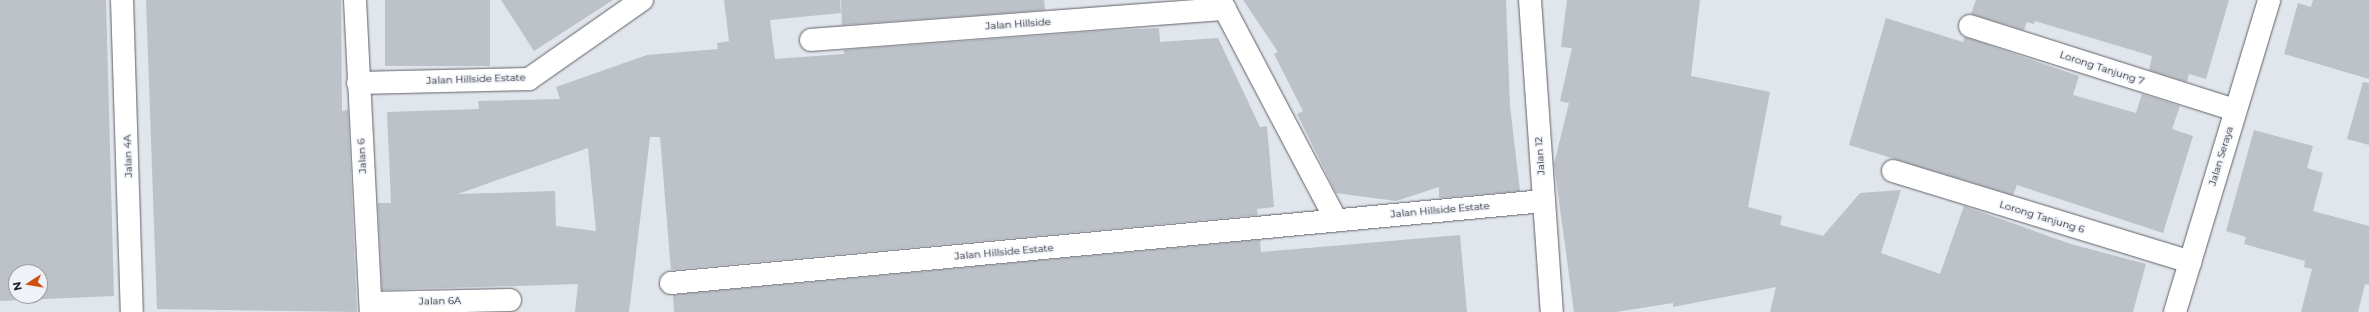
<!DOCTYPE html>
<style>
body{margin:0}
#map{position:relative;width:2369px;height:312px;overflow:hidden;background:#e1e5ec;font-family:Montserrat,sans-serif}
div>[style]{position:absolute}
[style*='--x']{left:calc(var(--x)*1px);top:calc(var(--y)*1px);width:calc(var(--w)*1px);rotate:calc(var(--a)*1deg)}
.building>*{inset:0;background:#bdc1c8;transform-origin:0 0}
.roads{filter:drop-shadow(0 0 1px #5f6168) drop-shadow(0 0 1px #5f6168)}
.street>*{height:22px;margin:-11px;padding:0 11px;transform-origin:11px;border-radius:11px;background:#fff}
span{translate:-50% -50%;white-space:nowrap;text-align:center;line-height:1.15;-webkit-text-stroke:3px #eff2f9;paint-order:stroke}
.street-label{font-size:10px;color:#1f2022}
.north{position:absolute;left:8px;top:264px;width:40px;height:40px;box-sizing:border-box;background:#eff2f9;border:1px solid #9c9ea3;border-radius:50%;rotate:258deg;font-size:11px;font-weight:700;line-height:16px;text-align:center;color:#1f2022}
.north::after{content:'';display:block;margin:auto;width:14px;height:18px;background:#d34e0e;clip-path:polygon(50% 0,100% 100%,50% 72%,0 100%)}
</style>
<div id="map">
<div class="building">
<div style="clip-path:polygon(evenodd,0 0,106px 0,114px 296px,0 301px,0 0,16px 272px,40px 272px,40px 296px,16px 296px,16px 272px)"></div>
<div style="clip-path:polygon(146px 0,341px 0,342px 111px,348px 110px,357px 312px,157px 309px)"></div>
<div style="left:385px;top:0;width:105px;height:66px"></div>
<div style="clip-path:polygon(501px 0,613px 0,534px 51px)"></div>
<div style="clip-path:polygon(evenodd,724px 0,840px 0,841px 13px,770px 20px,775px 59px,844px 54px,844px 50px,1098px 31px,1159px 28px,1160px 42px,1218px 38px,1260px 127px,1267px 126px,1274px 207px,1257px 209px,1258px 215px,671px 270px,660px 137px,650px 137px,629px 312px,575px 312px,578px 284px,382px 290px,378px 203px,391px 203px,387px 112px,479px 109px,478px 101px,560px 99px,556px 87px,647px 55px,718px 49px,717px 43px,729px 41px,724px 0,588px 148px,596px 231px,556px 226px,555px 191px,458px 194px,588px 148px)"></div>
<div style="clip-path:polygon(841px 0,1044px 0,1045px 10px,842px 25px)"></div>
<div style="clip-path:polygon(1243px 0,1506px 0,1510px 106px,1520px 191px,1439px 198px,1439px 187px,1396px 201px,1336px 193px,1297px 114px,1303px 111px,1274px 54px,1278px 52px)"></div>
<div style="clip-path:polygon(1567px 0,1700px 0,1691px 76px,1770px 92px,1748px 207px,1782px 216px,1780px 225px,1823px 236px,1860px 193px,1901px 190px,1881px 253px,1940px 274px,1964px 206px,2071px 244px,2146px 264px,2133px 312px,1770px 312px,1776px 287px,1673px 307px,1673px 303px,1616px 312px,1574px 312px,1554px 164px,1569px 103px,1560px 101px,1572px 48px,1561px 47px)"></div>
<div style="clip-path:polygon(1976px 0,2229px 0,2206px 79px,2189px 74px,2187px 82px,2149px 70px,2152px 56px,2035px 21px,2034px 24px,2027px 22px,2024px 30px,1971px 14px)"></div>
<div style="clip-path:polygon(2313px 0,2369px 0,2369px 79px,2284px 54px,2298px 3px,2311px 7px)"></div>
<div style="clip-path:polygon(1886px 18px,1963px 42px,1965px 37px,2079px 76px,2073px 95px,2136px 113px,2142px 94px,2180px 106px,2172px 129px,2193px 136px,2163px 233px,2017px 185px,2013px 195px,1849px 145px)"></div>
<div style="clip-path:polygon(2363px 82px,2369px 83px,2369px 145px,2347px 139px)"></div>
<div style="clip-path:polygon(2254px 130px,2313px 146px,2307px 168px,2323px 173px,2313px 211px,2369px 226px,2369px 285px,2365px 284px,2358px 312px,2301px 312px,2312px 269px,2304px 267px,2305px 261px,2244px 244px,2246px 237px,2226px 231px)"></div>
<div style="clip-path:polygon(1460px 235px,1467px 312px,674px 312px,673px 295px,1260px 240px,1261px 252px)"></div>
</div>
<div class="roads">
<div class="street">
<div style="--x:122;--y:0;--w:312;--a:88.2"></div>
<div style="--x:355;--y:0;--w:312;--a:87.1"></div>
<div style="--x:1220;--y:0;--w:249;--a:62.2"></div>
<div style="--x:1530;--y:0;--w:313;--a:86"></div>
<div style="--x:1970;--y:26;--w:278;--a:17.6"></div>
<div style="--x:811;--y:40;--w:415;--a:-4.3"></div>
<div style="--x:358;--y:83;--w:171;--a:-1.3"></div>
<div style="--x:529;--y:79;--w:138;--a:-35"></div>
<div style="--x:1893;--y:171;--w:311;--a:17"></div>
<div style="--x:671;--y:283;--w:876;--a:-5.37"></div>
<div style="--x:371;--y:303;--w:139;--a:-1.2"></div>
<div style="--x:2175;--y:312;--w:326;--a:-73.2"></div>
</div>
</div>
<div class="street-label">
<span style="left:1018px;top:24px;rotate:-4deg">Jalan Hillside</span>
<span style="left:2102px;top:68px;rotate:18deg">Lorong Tanjung 7</span>
<span style="left:476px;top:79px;rotate:-2deg">Jalan Hillside Estate</span>
<span style="left:128px;top:156px;rotate:-92deg">Jalan 4A</span>
<span style="left:362px;top:156px;rotate:-93deg">Jalan 6</span>
<span style="left:1540px;top:156px;rotate:-94deg">Jalan 12</span>
<span style="left:2221px;top:156px;rotate:-73deg">Jalan Seraya</span>
<span style="left:1440px;top:210px;rotate:-5deg">Jalan Hillside Estate</span>
<span style="left:2042px;top:217px;rotate:17deg">Lorong Tanjung 6</span>
<span style="left:1004px;top:252px;rotate:-5deg">Jalan Hillside Estate</span>
<span style="left:440px;top:301px;rotate:-1deg">Jalan 6A</span>
</div>
<div class="north">N</div>
</div>
